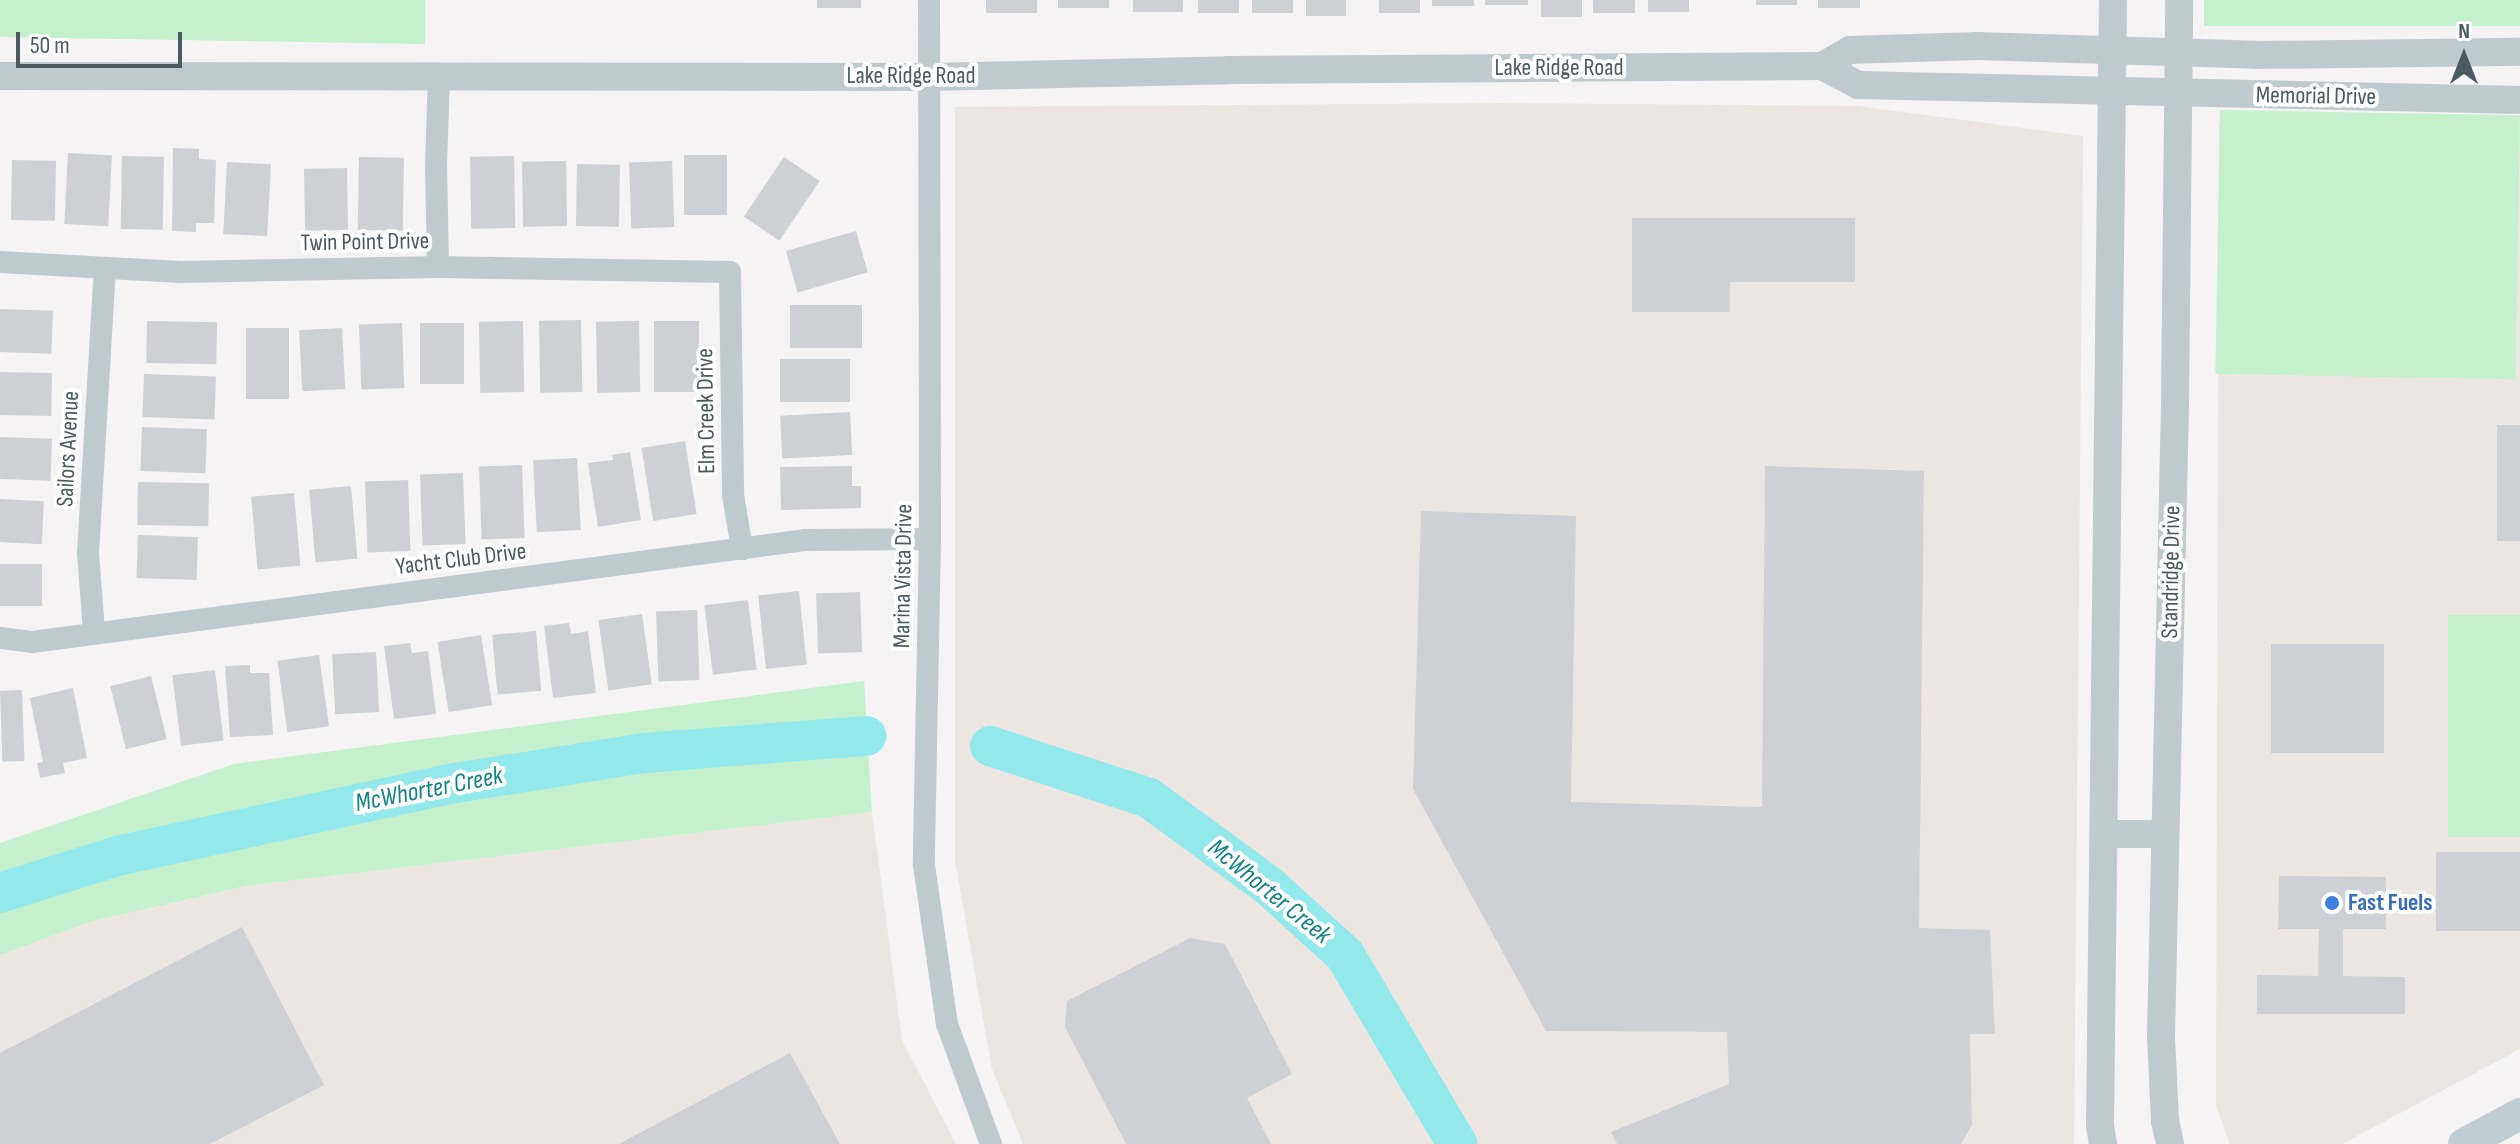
<!DOCTYPE html>
<style>
body{margin:0}
#map{position:relative;width:2520px;height:1144px;overflow:hidden;background:#f5f3f3;font-family:"Sofia Sans Condensed",sans-serif}
div>[style]{position:absolute}
[style*='--x']{left:calc(var(--x)*1px);top:calc(var(--y)*1px);width:calc(var(--w)*1px);rotate:calc(var(--a)*1deg)}
.commercial>*{inset:0;background:#ebe6e1}
.green>*{inset:0;background:#c4f0cd;transform-origin:0 0}
.river>*{height:40px;margin:-20px;padding:0 20px;transform-origin:20px;border-radius:20px;background:#93e8eb}
.building>*{inset:0;background:#cdd1d5;transform-origin:0 0}
.minor>*{height:22px;margin:-11px;padding:0 11px;transform-origin:11px;border-radius:11px;background:#bfcacf}
.tertiary>*{height:28px;margin:-14px;padding:0 14px;transform-origin:14px;border-radius:14px;background:#bfcacf}
.secondary>*{height:32px;margin:-16px;padding:0 16px;transform-origin:16px;border-radius:16px;background:#c0cdd3}
.dots>*{width:22px;height:22px;translate:-50% -50%;box-sizing:border-box;border:4px solid #fff;border-radius:50%}
span{translate:-50% -50%;white-space:nowrap;text-align:center;line-height:1.15;-webkit-text-stroke:8px #fff;paint-order:stroke}
.street-label{font-size:24px;color:#4b5a60}
.shop-label{font-size:24px;color:#366cbe;font-weight:700}
.left{translate:0 -50%;text-align:left}
.water-label{font-size:26px;color:#108387;font-style:italic}
.north{position:absolute;left:2424px;top:16px;width:80px;height:80px;-webkit-text-stroke:6px #fff;paint-order:stroke;rotate:0deg;font-size:22px;font-weight:700;line-height:32px;text-align:center;color:#4b5a60}
.north::after{content:'';display:block;margin:auto;width:28px;height:36px;background:#4b5a60;clip-path:polygon(50% 0,100% 100%,50% 72%,0 100%)}
.scale{position:absolute;left:16px;top:32px;width:166px;height:36px;box-sizing:border-box;border:4px solid #4b5a60;border-top:0;padding-left:10px;font-size:24px;line-height:28px;white-space:nowrap;color:#4b5a60;-webkit-text-stroke:6px #fff;paint-order:stroke}
</style>
<div id="map">
<div class="commercial">
<div style="clip-path:polygon(1501px 103px,1857px 106px,2083px 136px,2074px 1144px,1023px 1144px,992px 1069px,955px 861px,955px 107px)"></div>
<div style="clip-path:polygon(2219px 125px,2520px 127px,2520px 1049px,2342px 1144px,2230px 1144px,2216px 1106px)"></div>
<div style="clip-path:polygon(872px 812px,902px 1040px,956px 1144px,0 1144px,0 955px,93px 921px,246px 886px)"></div>
</div>
<div class="green">
<div style="clip-path:polygon(0 0,425px 0,425px 44px,0 37px)"></div>
<div style="left:2204px;top:0;width:316px;height:26px"></div>
<div style="left:2220px;top:110px;width:300px;height:264px;rotate:1deg"></div>
<div style="left:2448px;top:615px;width:72px;height:222px"></div>
<div style="clip-path:polygon(864px 681px,872px 812px,246px 886px,93px 921px,0 955px,0 843px,234px 764px)"></div>
</div>
<div class="river">
<div style="--x:990;--y:746;--w:167;--a:18.1"></div>
<div style="--x:1149;--y:798;--w:147;--a:36.2"></div>
<div style="--x:1268;--y:885;--w:104;--a:42.3"></div>
<div style="--x:1345;--y:955;--w:220;--a:59.3"></div>
<div style="--x:0;--y:893;--w:123;--a:-17.5"></div>
<div style="--x:117;--y:856;--w:347;--a:-12.2"></div>
<div style="--x:456;--y:783;--w:190;--a:-9.1"></div>
<div style="--x:644;--y:753;--w:223;--a:-4.4"></div>
</div>
<div class="building">
<div style="left:817px;top:0;width:44px;height:8px"></div>
<div style="left:986px;top:0;width:51px;height:13px"></div>
<div style="left:1058px;top:0;width:51px;height:8px"></div>
<div style="left:1133px;top:0;width:50px;height:12px"></div>
<div style="left:1198px;top:0;width:41px;height:13px"></div>
<div style="left:1252px;top:0;width:41px;height:13px"></div>
<div style="left:1306px;top:0;width:40px;height:16px"></div>
<div style="left:1379px;top:0;width:41px;height:13px"></div>
<div style="left:1432px;top:0;width:42px;height:6px"></div>
<div style="left:1485px;top:0;width:43px;height:5px"></div>
<div style="left:1541px;top:0;width:41px;height:17px"></div>
<div style="left:1593px;top:0;width:42px;height:13px"></div>
<div style="left:1648px;top:0;width:41px;height:12px"></div>
<div style="left:1756px;top:0;width:41px;height:5px"></div>
<div style="left:1818px;top:0;width:42px;height:8px"></div>
<div style="clip-path:polygon(173px 148px,199px 149px,199px 159px,216px 160px,214px 223px,196px 223px,196px 232px,172px 231px)"></div>
<div style="left:68px;top:153px;width:44px;height:71px;rotate:3deg"></div>
<div style="left:684px;top:155px;width:43px;height:60px"></div>
<div style="left:122px;top:156px;width:42px;height:73px;rotate:1deg"></div>
<div style="left:514px;top:156px;width:72px;height:44px;rotate:89deg"></div>
<div style="left:359px;top:157px;width:45px;height:73px;rotate:1deg"></div>
<div style="left:784px;top:157px;width:43px;height:72px;rotate:34deg"></div>
<div style="left:12px;top:160px;width:44px;height:60px;rotate:1deg"></div>
<div style="left:566px;top:161px;width:65px;height:44px;rotate:89deg"></div>
<div style="left:672px;top:161px;width:66px;height:43px;rotate:88deg"></div>
<div style="left:227px;top:162px;width:44px;height:72px;rotate:3deg"></div>
<div style="left:577px;top:164px;width:43px;height:62px;rotate:1deg"></div>
<div style="left:347px;top:168px;width:62px;height:43px;rotate:89deg"></div>
<div style="clip-path:polygon(1632px 218px,1855px 218px,1855px 282px,1730px 282px,1730px 312px,1632px 312px)"></div>
<div style="left:856px;top:231px;width:43px;height:73px;rotate:74deg"></div>
<div style="left:862px;top:305px;width:43px;height:72px;rotate:90deg"></div>
<div style="left:0;top:309px;width:53px;height:43px;rotate:2deg"></div>
<div style="left:581px;top:320px;width:72px;height:42px;rotate:89deg"></div>
<div style="left:147px;top:321px;width:70px;height:42px;rotate:1deg"></div>
<div style="left:523px;top:321px;width:71px;height:44px;rotate:89deg"></div>
<div style="left:639px;top:321px;width:71px;height:43px;rotate:89deg"></div>
<div style="left:654px;top:321px;width:45px;height:71px"></div>
<div style="left:402px;top:323px;width:65px;height:43px;rotate:88deg"></div>
<div style="left:420px;top:323px;width:44px;height:61px"></div>
<div style="left:246px;top:328px;width:43px;height:71px"></div>
<div style="left:342px;top:328px;width:61px;height:43px;rotate:87deg"></div>
<div style="left:850px;top:359px;width:43px;height:70px;rotate:90deg"></div>
<div style="left:0;top:372px;width:52px;height:43px;rotate:1deg"></div>
<div style="left:144px;top:374px;width:72px;height:43px;rotate:2deg"></div>
<div style="left:850px;top:412px;width:43px;height:70px;rotate:87deg"></div>
<div style="left:2497px;top:425px;width:23px;height:116px"></div>
<div style="left:142px;top:427px;width:65px;height:44px;rotate:2deg"></div>
<div style="left:0;top:437px;width:52px;height:42px;rotate:2deg"></div>
<div style="left:685px;top:441px;width:74px;height:44px;rotate:81deg"></div>
<div style="clip-path:polygon(630px 452px,641px 520px,598px 527px,588px 463px,613px 460px,612px 455px)"></div>
<div style="left:577px;top:458px;width:72px;height:44px;rotate:87deg"></div>
<div style="left:522px;top:465px;width:73px;height:43px;rotate:88deg"></div>
<div style="clip-path:polygon(852px 466px,852px 486px,861px 486px,861px 508px,781px 510px,780px 467px)"></div>
<div style="clip-path:polygon(1765px 466px,1924px 471px,1919px 928px,1990px 930px,1995px 1034px,1970px 1034px,1972px 1125px,1961px 1144px,1617px 1144px,1611px 1132px,1729px 1084px,1727px 1032px,1546px 1031px,1413px 789px,1421px 511px,1576px 516px,1571px 802px,1762px 807px)"></div>
<div style="left:463px;top:473px;width:71px;height:43px;rotate:88deg"></div>
<div style="left:408px;top:480px;width:71px;height:43px;rotate:88deg"></div>
<div style="left:138px;top:482px;width:71px;height:43px;rotate:1deg"></div>
<div style="left:351px;top:486px;width:73px;height:42px;rotate:85deg"></div>
<div style="left:294px;top:493px;width:73px;height:43px;rotate:85deg"></div>
<div style="left:0;top:499px;width:44px;height:43px;rotate:3deg"></div>
<div style="left:138px;top:535px;width:60px;height:43px;rotate:2deg"></div>
<div style="left:0;top:564px;width:42px;height:42px"></div>
<div style="left:799px;top:591px;width:74px;height:41px;rotate:84deg"></div>
<div style="left:860px;top:592px;width:60px;height:44px;rotate:88deg"></div>
<div style="left:748px;top:600px;width:70px;height:44px;rotate:83deg"></div>
<div style="left:697px;top:610px;width:70px;height:41px;rotate:88deg"></div>
<div style="left:642px;top:614px;width:71px;height:44px;rotate:82deg"></div>
<div style="clip-path:polygon(569px 623px,571px 634px,588px 631px,596px 693px,553px 698px,544px 626px)"></div>
<div style="left:536px;top:631px;width:60px;height:44px;rotate:85deg"></div>
<div style="left:481px;top:635px;width:71px;height:44px;rotate:81deg"></div>
<div style="clip-path:polygon(410px 643px,412px 653px,428px 651px,436px 714px,394px 719px,384px 646px)"></div>
<div style="left:2271px;top:644px;width:113px;height:109px"></div>
<div style="left:376px;top:652px;width:60px;height:44px;rotate:87deg"></div>
<div style="left:319px;top:655px;width:72px;height:42px;rotate:82deg"></div>
<div style="clip-path:polygon(250px 665px,250px 673px,269px 673px,273px 735px,230px 737px,225px 666px)"></div>
<div style="left:215px;top:670px;width:71px;height:43px;rotate:83deg"></div>
<div style="left:151px;top:676px;width:65px;height:42px;rotate:76deg"></div>
<div style="clip-path:polygon(73px 688px,87px 758px,63px 763px,65px 773px,40px 778px,37px 763px,43px 762px,30px 698px)"></div>
<div style="left:22px;top:690px;width:71px;height:22px;rotate:88deg"></div>
<div style="left:2436px;top:852px;width:84px;height:79px"></div>
<div style="clip-path:polygon(2279px 876px,2386px 877px,2386px 929px,2343px 929px,2343px 976px,2405px 977px,2405px 1014px,2257px 1014px,2257px 975px,2318px 976px,2319px 929px,2278px 929px)"></div>
<div style="clip-path:polygon(242px 927px,324px 1085px,210px 1144px,0 1144px,0 1053px)"></div>
<div style="clip-path:polygon(1190px 938px,1225px 944px,1292px 1074px,1247px 1098px,1271px 1144px,1126px 1144px,1065px 1027px,1067px 1001px)"></div>
<div style="clip-path:polygon(790px 1053px,840px 1144px,619px 1144px)"></div>
</div>
<div class="minor">
<div style="--x:929;--y:0;--w:539;--a:89.89"></div>
<div style="--x:930;--y:539;--w:326;--a:91.1"></div>
<div style="--x:924;--y:865;--w:161;--a:81.8"></div>
<div style="--x:947;--y:1024;--w:128;--a:69.9"></div>
<div style="--x:0;--y:262;--w:181;--a:3.2"></div>
<div style="--x:181;--y:272;--w:257;--a:-1.1"></div>
<div style="--x:438;--y:267;--w:292;--a:1"></div>
<div style="--x:730;--y:272;--w:223;--a:89.2"></div>
<div style="--x:733;--y:495;--w:55;--a:80.5"></div>
<div style="--x:438;--y:267;--w:100;--a:-91.1"></div>
<div style="--x:436;--y:167;--w:92;--a:-88.1"></div>
<div style="--x:94;--y:631;--w:78;--a:-94.4"></div>
<div style="--x:88;--y:553;--w:285;--a:-86.6"></div>
<div style="--x:0;--y:638;--w:32;--a:7"></div>
<div style="--x:32;--y:642;--w:781;--a:-7.51"></div>
<div style="--x:806;--y:540;--w:124;--a:-0.5"></div>
</div>
<div class="tertiary">
<div style="--x:1822;--y:66;--w:32;--a:-30"></div>
<div style="--x:1850;--y:50;--w:128;--a:-1.8"></div>
<div style="--x:1978;--y:46;--w:279;--a:1.8"></div>
<div style="--x:2257;--y:55;--w:263;--a:-0.7"></div>
<div style="--x:0;--y:76;--w:927;--a:0.06"></div>
<div style="--x:927;--y:77;--w:302;--a:-1.3"></div>
<div style="--x:1229;--y:70;--w:593;--a:-0.39"></div>
<div style="--x:1822;--y:66;--w:41;--a:27.8"></div>
<div style="--x:1858;--y:85;--w:662;--a:1.3"></div>
<div style="--x:2104;--y:834;--w:61;--a:0"></div>
<div style="--x:2103;--y:1144;--w:19;--a:-99"></div>
<div style="--x:2100;--y:1125;--w:1125;--a:-89.34"></div>
<div style="--x:2170;--y:1144;--w:24;--a:-102"></div>
<div style="--x:2165;--y:1121;--w:85;--a:-92.7"></div>
<div style="--x:2161;--y:1036;--w:633;--a:-88.73"></div>
<div style="--x:2175;--y:403;--w:403;--a:-89.4"></div>
</div>
<div class="secondary">
<div style="--x:2464;--y:1144;--w:64;--a:-28.2"></div>
</div>
<div class="dots">
<div style="left:2332px;top:903px;background:#3f7fe0"></div>
</div>
<div class="street-label">
<span style="left:1559px;top:68px">Lake Ridge Road</span>
<span style="left:911px;top:76px">Lake Ridge Road</span>
<span style="left:2316px;top:96px;rotate:1deg">Memorial Drive</span>
<span style="left:365px;top:242px;rotate:-1deg">Twin Point Drive</span>
<span style="left:706px;top:411px;rotate:-91deg">Elm Creek Drive</span>
<span style="left:68px;top:449px;rotate:-87deg">Sailors Avenue</span>
<span style="left:461px;top:559px;rotate:-7deg">Yacht Club Drive</span>
<span style="left:2171px;top:572px;rotate:-89deg">Standridge Drive</span>
<span style="left:903px;top:576px;rotate:-89deg">Marina Vista Drive</span>
</div>
<div class="shop-label">
<span class="left" style="left:2348px;top:903px">Fast Fuels</span>
</div>
<div class="water-label">
<span style="left:429px;top:790px;rotate:-11deg">McWhorter Creek</span>
<span style="left:1269px;top:892px;rotate:39deg">McWhorter Creek</span>
</div>
<div class="north">N</div>
<div class="scale">50 m</div>
</div>
